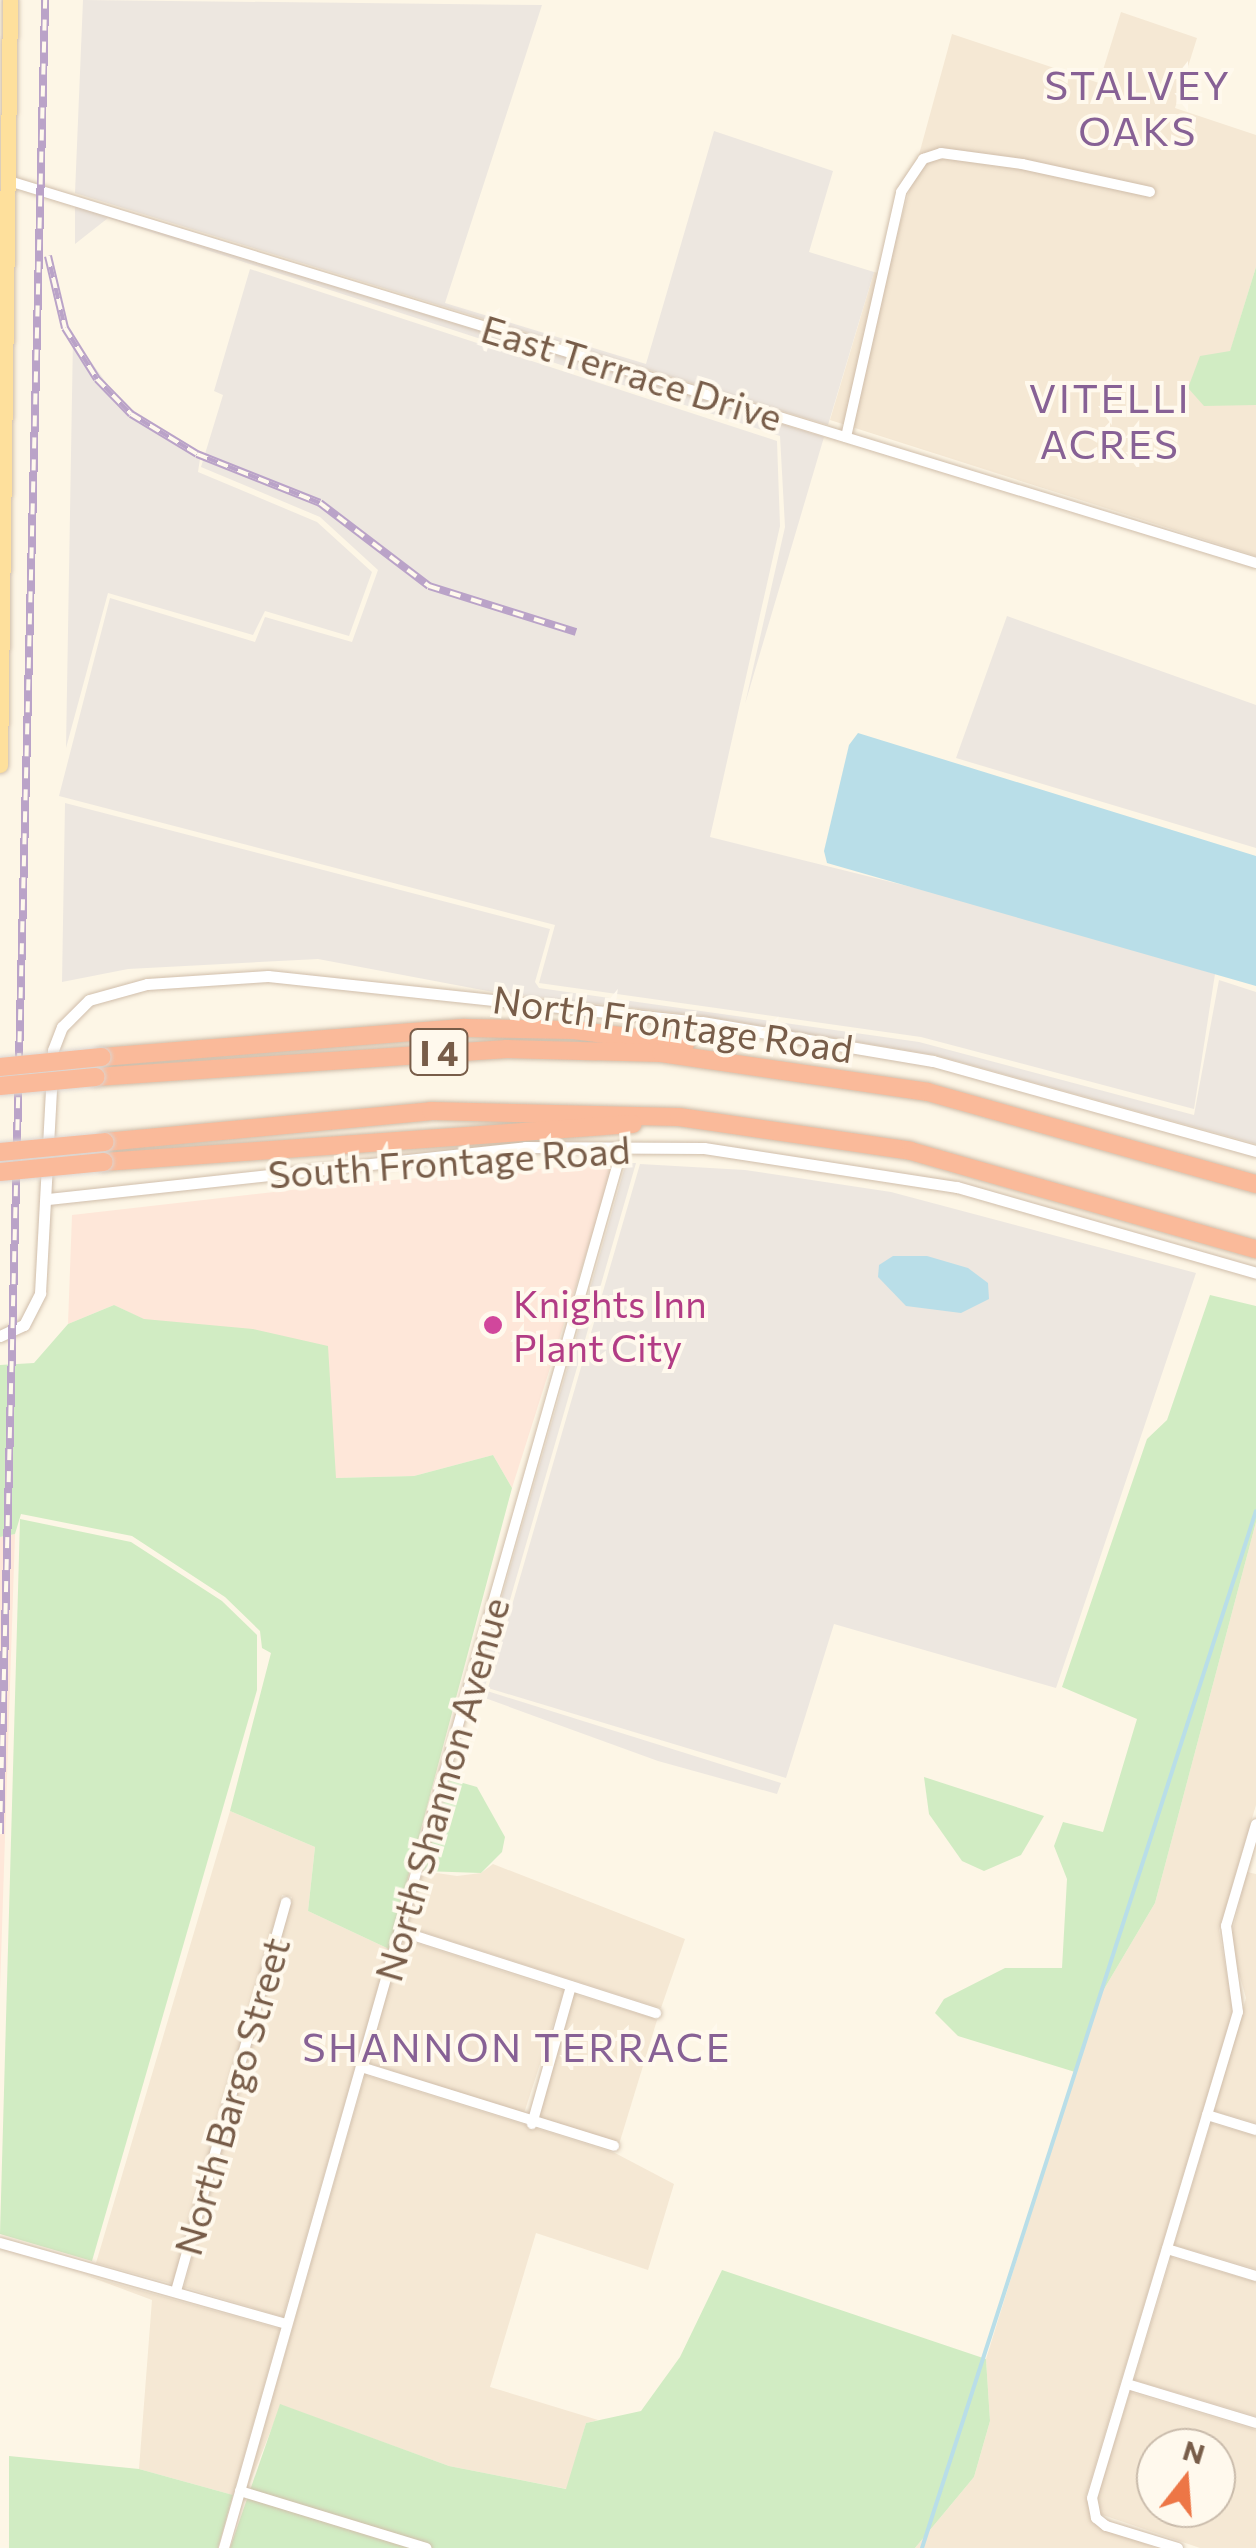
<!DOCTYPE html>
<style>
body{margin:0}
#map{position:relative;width:1256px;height:2548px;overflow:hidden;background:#fdf6e6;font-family:Commissioner,sans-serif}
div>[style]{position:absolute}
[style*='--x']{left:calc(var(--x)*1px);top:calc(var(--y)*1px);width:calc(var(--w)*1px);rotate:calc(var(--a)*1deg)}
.residential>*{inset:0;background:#f5e8d4;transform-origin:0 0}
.commercial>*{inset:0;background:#fee7d9}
.industrial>*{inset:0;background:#ede7e0}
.green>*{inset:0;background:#d1ecc3}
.water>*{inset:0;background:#b9dee8}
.stream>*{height:4px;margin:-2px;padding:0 2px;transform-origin:2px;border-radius:2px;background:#b9dee8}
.roads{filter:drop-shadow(0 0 2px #d0beab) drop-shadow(0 0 2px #d0beab)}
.minor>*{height:10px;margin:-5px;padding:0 5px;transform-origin:5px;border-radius:5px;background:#fff}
.tertiary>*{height:11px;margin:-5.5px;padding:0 5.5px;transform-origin:5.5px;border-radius:5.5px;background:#fff}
.primary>*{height:15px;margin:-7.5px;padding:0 7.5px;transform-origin:7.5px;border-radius:7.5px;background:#fee09c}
.motorway>*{height:18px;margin:-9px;padding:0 9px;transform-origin:9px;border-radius:9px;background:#faba9a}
.rail>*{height:8px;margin-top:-4px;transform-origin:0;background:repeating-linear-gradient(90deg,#fff9ed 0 11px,#baa3c8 0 22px);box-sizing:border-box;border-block:2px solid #baa3c8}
.bridges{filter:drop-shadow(0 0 2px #dcd5d0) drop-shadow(0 0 2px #dcd5d0)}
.motorway-bridge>*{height:18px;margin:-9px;padding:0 9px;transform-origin:9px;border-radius:9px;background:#faba9a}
.dots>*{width:28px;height:28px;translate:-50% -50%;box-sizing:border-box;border:5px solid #fff9ed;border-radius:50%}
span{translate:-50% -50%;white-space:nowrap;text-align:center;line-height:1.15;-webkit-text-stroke:8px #fff9ed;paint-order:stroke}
.shield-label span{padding:2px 8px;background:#fff9ed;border:2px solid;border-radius:8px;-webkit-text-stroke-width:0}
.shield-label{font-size:35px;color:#785d49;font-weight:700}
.street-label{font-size:38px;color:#785d49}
.hotel-label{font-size:38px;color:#b23c85}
.left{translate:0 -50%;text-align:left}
.neighbourhood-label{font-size:40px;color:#876195;letter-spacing:2.5px}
.north{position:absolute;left:1136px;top:2428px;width:100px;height:100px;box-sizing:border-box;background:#fff9ed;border:2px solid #c9bbab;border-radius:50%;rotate:17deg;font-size:28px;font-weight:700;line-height:40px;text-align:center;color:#785d49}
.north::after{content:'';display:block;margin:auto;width:35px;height:45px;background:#ed7646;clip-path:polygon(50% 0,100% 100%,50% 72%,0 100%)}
</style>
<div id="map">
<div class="residential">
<div style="clip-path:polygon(1121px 12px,1197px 38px,1175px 108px,1256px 135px,1256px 267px,1230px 352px,1242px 404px,1256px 405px,1256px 556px,830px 420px,874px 272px,886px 275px,952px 34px,1099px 83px)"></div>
<div style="clip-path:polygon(1256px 1522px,1256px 1805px,1219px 1930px,1233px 2010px,1086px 2496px,1093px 2523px,1156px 2548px,915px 2548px,974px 2477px,990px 2421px,986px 2359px,1097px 2001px,1155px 1903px)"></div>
<div style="clip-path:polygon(230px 1811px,315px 1847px,308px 1911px,389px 1949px,283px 2317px,184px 2287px,292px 1897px,282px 1895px,173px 2284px,96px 2263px)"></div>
<div style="clip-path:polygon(493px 1864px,685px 1939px,661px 2008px,407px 1927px,423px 1871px,457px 1876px,481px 1873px)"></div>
<div style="clip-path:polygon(1247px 1872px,1256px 1874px,1256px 2123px,1214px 2111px,1246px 1998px,1230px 1941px)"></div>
<div style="left:404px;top:1939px;width:168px;height:129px;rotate:18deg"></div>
<div style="left:574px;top:1994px;width:87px;height:130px;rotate:17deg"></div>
<div style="clip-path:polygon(365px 2075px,615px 2153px,674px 2184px,648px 2270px,536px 2233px,490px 2387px,598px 2420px,586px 2423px,567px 2489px,449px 2466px,281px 2405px,244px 2498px)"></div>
<div style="clip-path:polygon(1211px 2123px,1256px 2136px,1256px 2269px,1174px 2245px)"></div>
<div style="clip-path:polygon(1171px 2257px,1256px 2282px,1256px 2416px,1134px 2380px)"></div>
<div style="clip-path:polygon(85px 2275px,280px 2329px,233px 2495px,139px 2469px,152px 2300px)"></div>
<div style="clip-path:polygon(evenodd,1130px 2392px,1256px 2430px,1256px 2548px,1200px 2548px,1100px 2514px,1097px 2498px,1130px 2392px,1156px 2448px,1216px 2448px,1216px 2508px,1156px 2508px,1156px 2448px)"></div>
</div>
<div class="commercial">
<div style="clip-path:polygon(615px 1163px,512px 1488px,493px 1455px,414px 1476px,335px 1478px,143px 1319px,114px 1305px,68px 1324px,72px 1215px,353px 1183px)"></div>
<div style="clip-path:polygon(15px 1534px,0 1989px,0 1537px)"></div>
</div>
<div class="industrial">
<div style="clip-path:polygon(83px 0,542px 5px,445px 303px,646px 364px,714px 131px,833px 171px,809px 252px,874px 272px,828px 425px,75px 193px)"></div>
<div style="clip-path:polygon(75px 206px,824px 437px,745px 704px,785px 527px,780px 436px,108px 218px,75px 244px)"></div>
<div style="clip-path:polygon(250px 269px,777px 441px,780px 526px,710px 837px,1008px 911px,1215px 974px,1194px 1109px,921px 1037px,539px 983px,555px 925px,59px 796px,110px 598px,255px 642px,265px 617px,352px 642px,378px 570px,320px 517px,201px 467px,223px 395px,214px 391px)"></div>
<div style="clip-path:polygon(73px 337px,121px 403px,201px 452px,198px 472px,317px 522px,372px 572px,349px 636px,265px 611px,253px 635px,108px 593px,66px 748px)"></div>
<div style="clip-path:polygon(1007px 616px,1256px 705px,1256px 848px,956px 758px)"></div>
<div style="clip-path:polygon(65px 803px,550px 929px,535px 982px,539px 988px,919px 1042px,1194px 1115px,1219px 980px,1256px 992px,1256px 1144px,935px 1055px,703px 1016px,493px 992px,318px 959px,128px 969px,62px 982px)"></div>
<div style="clip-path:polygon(626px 1163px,636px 1163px,484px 1690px,781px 1783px,777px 1794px,658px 1761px,474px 1694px)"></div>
<div style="clip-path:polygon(640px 1164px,745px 1170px,891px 1192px,1196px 1273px,1056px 1688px,834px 1624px,786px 1778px,488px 1688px)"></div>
</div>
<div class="green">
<div style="clip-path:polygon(1256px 267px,1256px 405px,1204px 406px,1188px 388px,1200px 356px,1230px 351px)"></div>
<div style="clip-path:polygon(1210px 1295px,1256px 1306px,1256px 1522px,1155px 1903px,1097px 2001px,1075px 2072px,958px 2036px,935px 2013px,944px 1999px,1005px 1968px,1062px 1968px,1067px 1879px,1054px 1846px,1063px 1822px,1103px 1832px,1137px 1719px,1062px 1687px,1147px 1439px,1167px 1420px)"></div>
<div style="clip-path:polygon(114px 1305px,144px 1319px,253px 1329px,328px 1346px,336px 1478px,414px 1476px,493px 1455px,512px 1488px,389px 1949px,308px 1911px,315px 1847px,230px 1811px,271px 1653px,262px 1648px,260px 1631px,225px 1597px,132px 1536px,21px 1514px,15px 1534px,0 1537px,0 1365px,34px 1363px,68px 1324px)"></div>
<div style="clip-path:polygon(20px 1519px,131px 1542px,222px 1601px,257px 1635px,257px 1690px,92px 2261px,0 2234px)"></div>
<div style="clip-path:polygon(924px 1777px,1044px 1816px,1021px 1855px,984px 1871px,962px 1861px,929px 1814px)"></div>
<div style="clip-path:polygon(449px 1779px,477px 1787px,505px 1837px,502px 1852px,481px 1873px,423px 1871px)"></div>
<div style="clip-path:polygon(722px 2270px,986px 2359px,990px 2421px,974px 2477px,915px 2548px,230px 2548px,280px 2404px,449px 2466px,566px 2489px,586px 2423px,641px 2411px,680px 2357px)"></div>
<div style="clip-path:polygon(9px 2456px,139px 2469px,233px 2495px,218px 2548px,9px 2548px)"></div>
</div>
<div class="water">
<div style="clip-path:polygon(858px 733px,1256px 856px,1256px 986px,827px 863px,824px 851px,849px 745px)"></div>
<div style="clip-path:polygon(893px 1256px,927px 1256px,968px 1268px,988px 1283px,989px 1299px,961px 1313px,906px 1306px,878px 1277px,879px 1265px)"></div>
</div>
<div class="stream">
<div style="--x:922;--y:2548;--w:1089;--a:-72.15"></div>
</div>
<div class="roads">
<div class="minor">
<div style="--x:9;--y:181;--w:1304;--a:17.03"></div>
<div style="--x:846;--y:437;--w:251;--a:-77.3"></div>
<div style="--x:901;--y:192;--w:40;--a:-56"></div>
<div style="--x:923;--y:159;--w:19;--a:-18"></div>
<div style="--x:941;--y:153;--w:82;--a:7.7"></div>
<div style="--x:1022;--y:164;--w:131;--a:12.3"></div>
<div style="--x:400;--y:1931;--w:269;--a:17.8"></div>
<div style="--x:361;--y:2067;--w:265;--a:17.3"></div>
<div style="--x:1207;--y:2115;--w:51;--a:17"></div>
<div style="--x:532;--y:2124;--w:143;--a:-74.2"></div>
<div style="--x:0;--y:2243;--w:298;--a:15.8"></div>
<div style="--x:1167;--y:2249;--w:93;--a:16.9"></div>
<div style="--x:176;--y:2291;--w:404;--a:-74.2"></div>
<div style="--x:1127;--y:2384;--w:135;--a:16.8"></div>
<div style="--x:240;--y:2491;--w:195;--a:17"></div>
<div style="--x:224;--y:2548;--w:1459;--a:-74.12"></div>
<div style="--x:1178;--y:2548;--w:75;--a:-163"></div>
<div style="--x:1106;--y:2526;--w:13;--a:-141"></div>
<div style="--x:1096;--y:2518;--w:20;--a:-101"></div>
<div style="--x:1092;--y:2498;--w:507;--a:-73.28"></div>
<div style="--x:1238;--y:2012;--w:87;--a:-97.9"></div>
<div style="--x:1226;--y:1926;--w:106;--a:-73.6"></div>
</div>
<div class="tertiary">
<div style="--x:48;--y:1199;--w:480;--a:-6.2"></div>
<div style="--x:525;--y:1147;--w:179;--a:0.3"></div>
<div style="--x:704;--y:1148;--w:256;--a:8.8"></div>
<div style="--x:957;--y:1187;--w:311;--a:16"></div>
<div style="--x:0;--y:1336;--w:26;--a:-25"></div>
<div style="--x:24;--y:1325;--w:36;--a:-63"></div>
<div style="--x:40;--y:1293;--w:243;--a:-86.9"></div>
<div style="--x:53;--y:1050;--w:25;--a:-69"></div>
<div style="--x:62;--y:1027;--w:38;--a:-45"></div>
<div style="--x:89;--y:1000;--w:60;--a:-15.4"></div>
<div style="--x:147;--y:984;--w:121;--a:-3.8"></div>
<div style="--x:268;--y:976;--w:436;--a:6.1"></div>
<div style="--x:702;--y:1022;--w:234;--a:9.6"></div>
<div style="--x:933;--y:1061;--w:335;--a:15.6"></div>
</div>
<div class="primary">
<div style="--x:0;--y:765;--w:765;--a:-89.25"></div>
</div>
<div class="motorway">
<div style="--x:102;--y:1057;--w:364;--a:-4.6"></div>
<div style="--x:465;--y:1028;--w:108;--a:1.1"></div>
<div style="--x:573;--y:1030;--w:113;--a:7.1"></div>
<div style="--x:96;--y:1077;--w:412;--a:-3.9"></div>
<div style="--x:507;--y:1049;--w:154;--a:1.5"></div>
<div style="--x:661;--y:1053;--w:270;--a:8.3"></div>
<div style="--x:928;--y:1092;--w:341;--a:15.7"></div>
<div style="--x:105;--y:1142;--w:327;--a:-5.4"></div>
<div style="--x:431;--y:1111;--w:248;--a:1.4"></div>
<div style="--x:679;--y:1117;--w:234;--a:8.3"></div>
<div style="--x:911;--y:1151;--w:359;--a:15.9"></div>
<div style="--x:104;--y:1162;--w:530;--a:-4.11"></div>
</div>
</div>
<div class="rail">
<div style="--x:48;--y:256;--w:74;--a:76.7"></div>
<div style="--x:65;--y:328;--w:60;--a:57.9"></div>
<div style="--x:97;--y:379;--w:49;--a:45.8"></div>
<div style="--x:131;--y:414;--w:77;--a:31.2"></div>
<div style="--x:197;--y:454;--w:132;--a:21.7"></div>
<div style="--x:320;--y:503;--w:137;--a:37.3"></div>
<div style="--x:429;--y:586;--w:154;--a:17.4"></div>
<div style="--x:0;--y:1834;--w:1835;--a:-88.59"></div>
</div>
<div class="bridges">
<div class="motorway-bridge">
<div style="--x:0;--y:1067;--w:102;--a:-5.6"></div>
<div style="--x:0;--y:1086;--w:96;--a:-5.4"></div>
<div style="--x:0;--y:1152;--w:105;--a:-5.4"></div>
<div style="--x:0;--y:1172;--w:104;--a:-5.5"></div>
</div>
</div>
<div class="dots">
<div style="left:493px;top:1325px;background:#d1479c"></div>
</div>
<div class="shield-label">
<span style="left:439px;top:1052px">I 4</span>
</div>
<div class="street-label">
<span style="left:632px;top:372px;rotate:17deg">East Terrace Drive</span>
<span style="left:673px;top:1023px;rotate:8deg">North Frontage Road</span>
<span style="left:449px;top:1161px;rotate:-4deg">South Frontage Road</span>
<span style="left:441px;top:1789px;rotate:-74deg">North Shannon Avenue</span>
<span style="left:231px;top:2096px;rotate:-74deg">North Bargo Street</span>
</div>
<div class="hotel-label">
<span class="left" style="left:513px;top:1325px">Knights Inn<br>Plant City</span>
</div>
<div class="neighbourhood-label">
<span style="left:1138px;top:107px">STALVEY<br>OAKS</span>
<span style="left:1110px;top:420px">VITELLI<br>ACRES</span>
<span style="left:517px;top:2046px">SHANNON TERRACE</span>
</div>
<div class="north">N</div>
</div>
